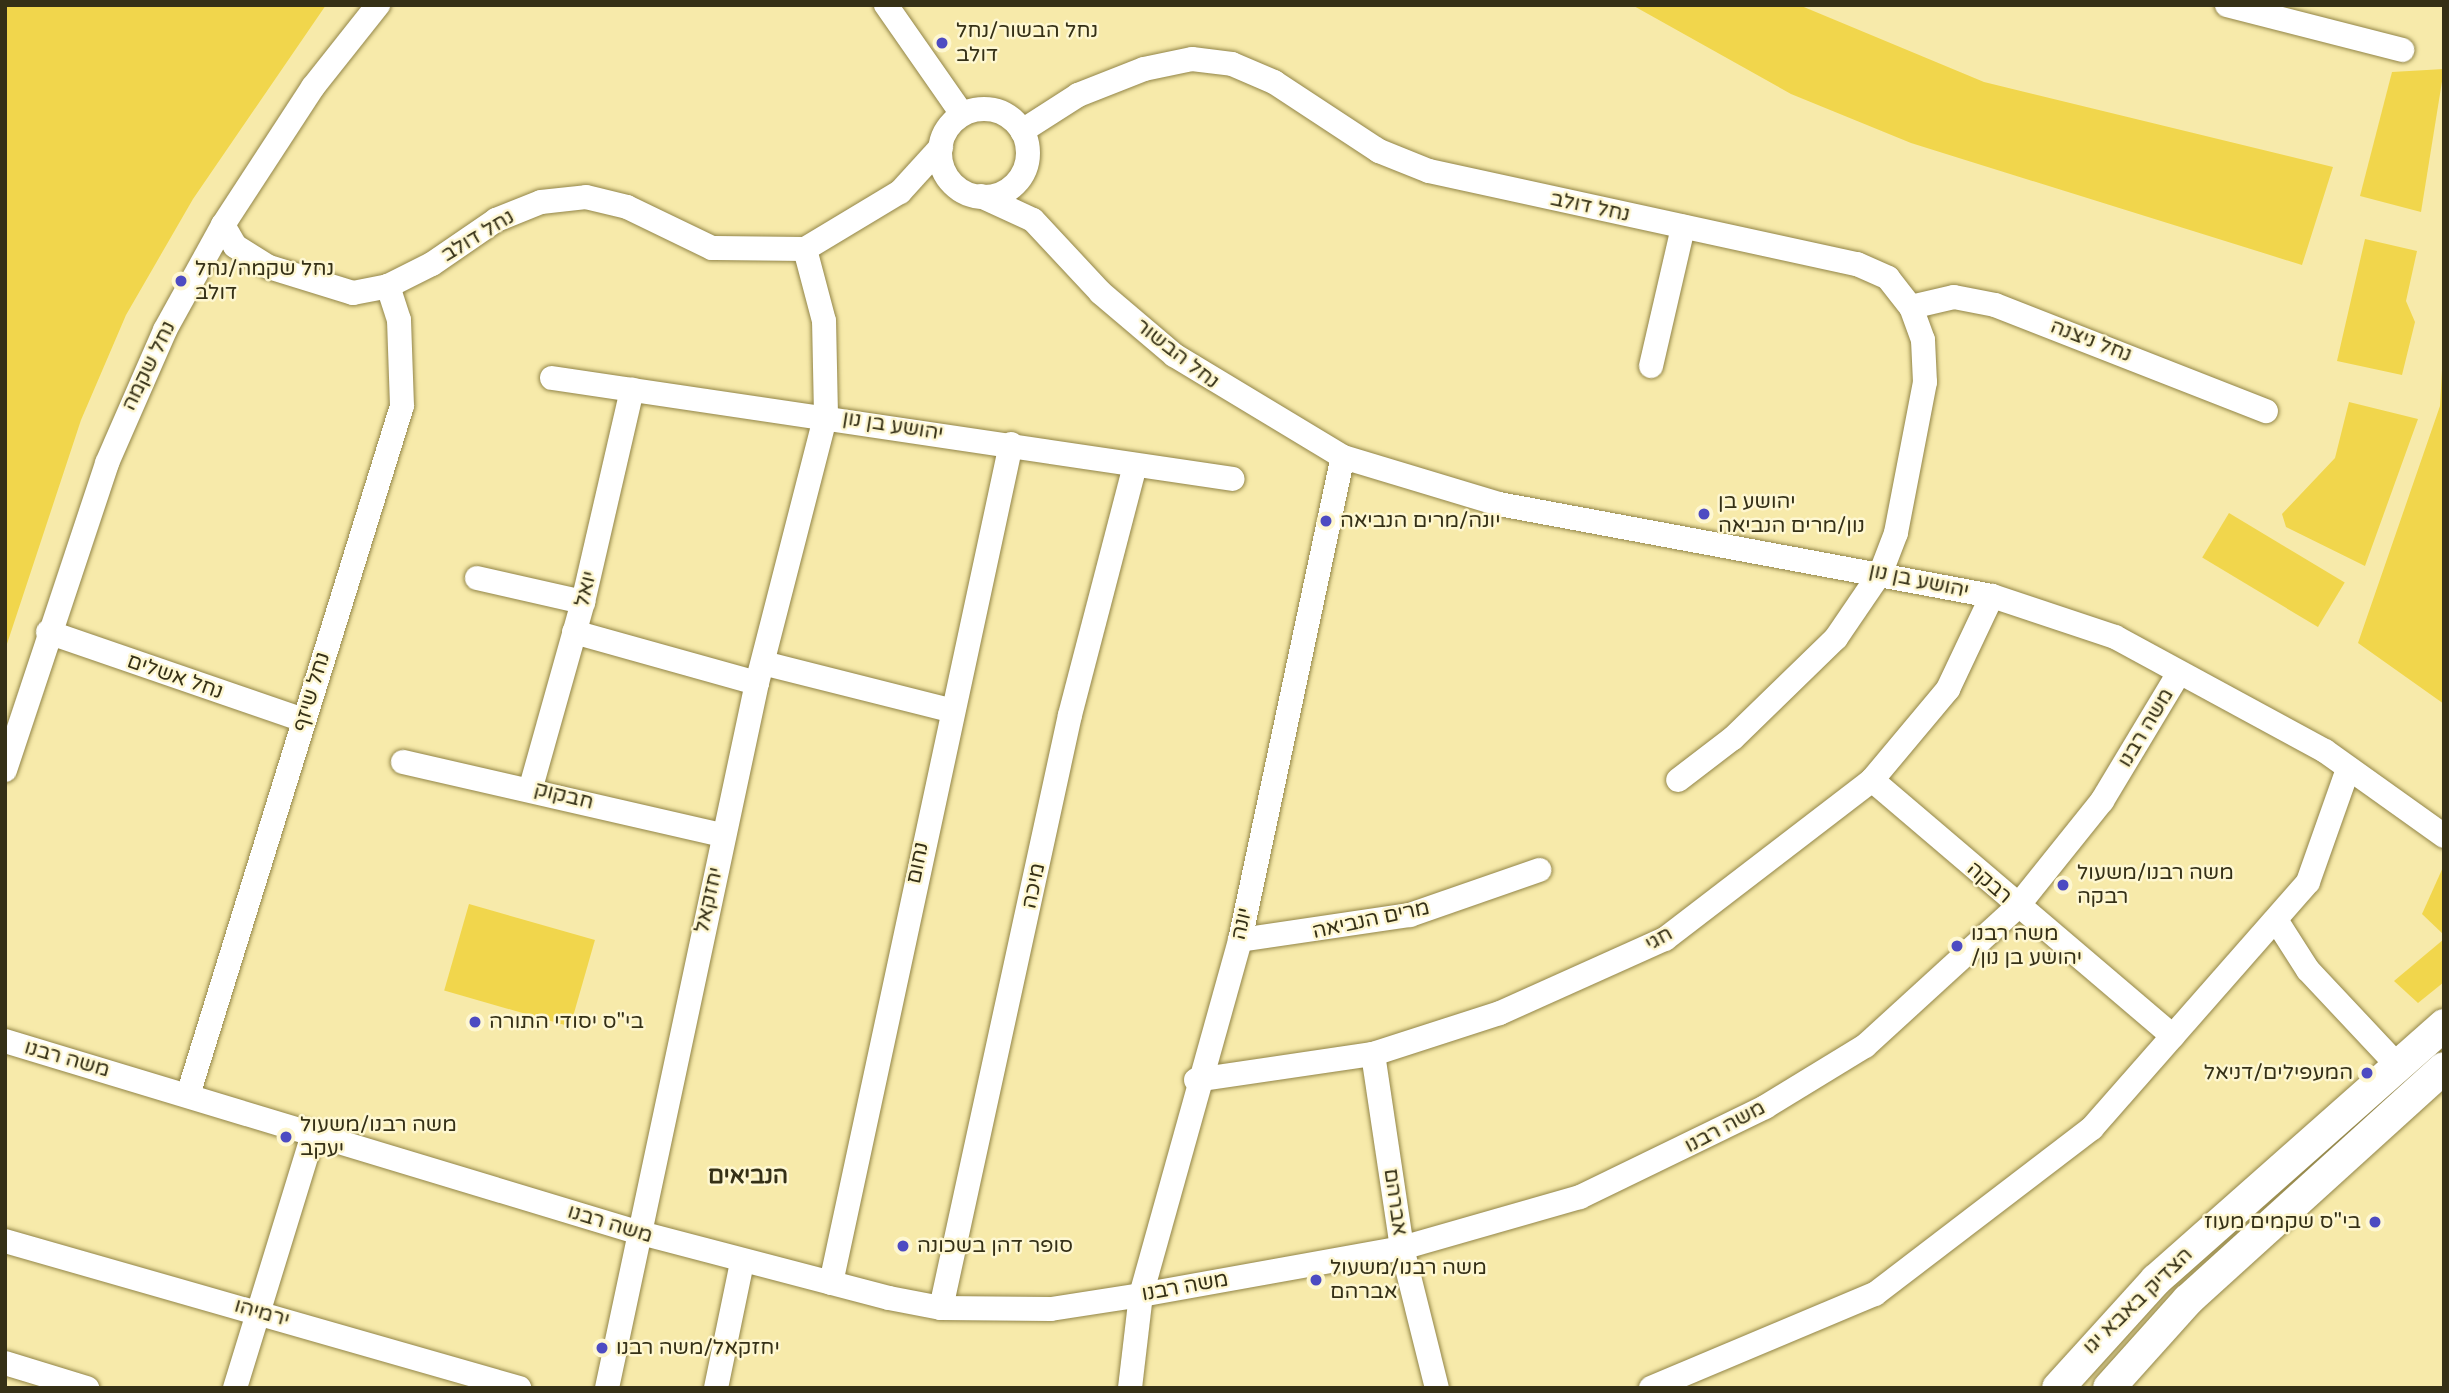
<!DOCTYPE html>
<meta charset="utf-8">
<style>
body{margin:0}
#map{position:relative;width:2449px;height:1393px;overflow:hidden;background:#f7eaaa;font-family:"Varela Round","Noto Sans Hebrew",sans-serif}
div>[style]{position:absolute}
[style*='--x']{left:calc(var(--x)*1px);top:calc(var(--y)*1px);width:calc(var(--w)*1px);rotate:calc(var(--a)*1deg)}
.green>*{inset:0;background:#f1d64c;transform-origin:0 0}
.roads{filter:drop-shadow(0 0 2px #928548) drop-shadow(0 0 2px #928548)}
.minor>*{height:24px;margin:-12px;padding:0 12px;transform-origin:12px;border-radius:12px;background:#fff}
.minor>.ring{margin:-12px;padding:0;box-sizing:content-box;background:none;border:24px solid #fff;border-radius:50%}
.major>*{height:32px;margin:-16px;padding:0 16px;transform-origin:16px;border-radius:16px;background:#fff}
.dots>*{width:19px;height:19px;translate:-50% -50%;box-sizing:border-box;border:4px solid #fef7d1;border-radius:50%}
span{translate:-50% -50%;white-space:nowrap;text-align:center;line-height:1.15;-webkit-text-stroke:5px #fef7d1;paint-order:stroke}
.poi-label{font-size:21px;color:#353016}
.left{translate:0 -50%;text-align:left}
.right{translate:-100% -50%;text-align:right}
.street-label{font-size:21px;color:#353016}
.neighbourhood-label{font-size:23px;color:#353016;font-weight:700}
.frame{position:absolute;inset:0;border:7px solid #353016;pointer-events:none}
</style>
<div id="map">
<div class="green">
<div style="clip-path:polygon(5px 5px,326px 5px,193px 199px,126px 315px,81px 420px,5px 650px)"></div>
<div style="clip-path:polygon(1632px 5px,1799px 5px,1984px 82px,2333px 167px,2302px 265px,1911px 143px,1791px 94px)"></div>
<div style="clip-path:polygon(2444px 69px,2421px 212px,2360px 196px,2392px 72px)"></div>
<div style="clip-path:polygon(2365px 239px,2417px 251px,2406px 301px,2415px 322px,2402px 375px,2337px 361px)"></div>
<div style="clip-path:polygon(2444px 334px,2444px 704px,2358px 643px,2440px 406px)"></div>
<div style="clip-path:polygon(2349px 402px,2418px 419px,2365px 566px,2286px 527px,2282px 514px,2335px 458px)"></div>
<div style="left:2229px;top:513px;width:135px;height:52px;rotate:31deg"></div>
<div style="clip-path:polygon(2444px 865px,2444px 935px,2422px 914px)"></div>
<div style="left:469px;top:904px;width:131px;height:90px;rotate:16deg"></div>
<div style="clip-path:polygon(2444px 939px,2444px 982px,2418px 1003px,2394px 981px)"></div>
</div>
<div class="roads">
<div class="minor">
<div style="--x:886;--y:5;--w:133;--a:55.1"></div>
<div style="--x:2227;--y:5;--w:181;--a:14.4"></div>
<div class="ring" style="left:940px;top:109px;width:64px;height:64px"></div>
<div style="--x:1022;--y:131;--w:67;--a:-32.7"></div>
<div style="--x:1078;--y:95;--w:71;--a:-21.5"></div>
<div style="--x:1144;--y:69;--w:49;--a:-11.8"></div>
<div style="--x:1192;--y:59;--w:40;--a:7.1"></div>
<div style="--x:1232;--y:64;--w:46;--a:23.2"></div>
<div style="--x:1274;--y:82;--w:126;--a:33.3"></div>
<div style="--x:1379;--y:151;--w:54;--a:21.8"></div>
<div style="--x:1429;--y:171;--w:438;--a:12.3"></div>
<div style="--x:1857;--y:264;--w:34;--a:24"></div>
<div style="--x:1888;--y:278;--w:37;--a:52"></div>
<div style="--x:1911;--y:307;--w:35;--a:70"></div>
<div style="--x:1923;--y:340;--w:42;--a:87.3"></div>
<div style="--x:1925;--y:382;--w:154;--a:100.9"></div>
<div style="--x:1896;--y:533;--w:42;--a:111"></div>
<div style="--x:1881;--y:572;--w:80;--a:124.3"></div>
<div style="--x:1836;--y:638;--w:144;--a:135.8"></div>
<div style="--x:1733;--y:738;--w:69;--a:142.6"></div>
<div style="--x:981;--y:196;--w:57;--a:24.8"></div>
<div style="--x:1033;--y:220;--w:100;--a:47"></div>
<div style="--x:1101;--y:293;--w:96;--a:40.3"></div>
<div style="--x:1174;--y:355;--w:197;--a:31.1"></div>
<div style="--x:1343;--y:457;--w:163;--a:16.8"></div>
<div style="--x:1499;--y:504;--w:502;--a:10.57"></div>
<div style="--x:1992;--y:596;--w:130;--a:18.4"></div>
<div style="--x:2115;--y:637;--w:239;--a:28.5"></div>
<div style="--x:2325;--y:751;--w:146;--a:35.5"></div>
<div style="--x:223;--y:225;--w:24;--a:60"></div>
<div style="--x:235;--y:246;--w:40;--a:32"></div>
<div style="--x:269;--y:267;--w:88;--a:17.2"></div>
<div style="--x:353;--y:293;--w:36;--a:-11"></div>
<div style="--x:388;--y:286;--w:49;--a:-26.6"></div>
<div style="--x:432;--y:264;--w:78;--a:-34.5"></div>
<div style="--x:496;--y:220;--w:48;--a:-21.8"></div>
<div style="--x:541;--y:202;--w:45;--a:-6.3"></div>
<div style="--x:586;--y:197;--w:42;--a:13.7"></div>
<div style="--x:627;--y:207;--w:94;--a:25.8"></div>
<div style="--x:712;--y:248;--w:93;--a:0.6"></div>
<div style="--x:805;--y:249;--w:111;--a:-31"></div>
<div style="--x:900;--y:192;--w:61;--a:-47.7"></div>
<div style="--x:1911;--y:307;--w:44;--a:-13.1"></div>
<div style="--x:1954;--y:297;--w:42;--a:11"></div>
<div style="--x:1995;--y:305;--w:291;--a:21.4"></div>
<div style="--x:1651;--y:366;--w:143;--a:-77"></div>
<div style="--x:552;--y:378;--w:688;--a:8.44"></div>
<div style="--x:477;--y:578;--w:109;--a:12.8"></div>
<div style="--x:48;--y:632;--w:270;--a:19"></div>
<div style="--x:574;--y:632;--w:190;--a:15.6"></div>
<div style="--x:763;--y:663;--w:193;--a:14.1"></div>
<div style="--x:403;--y:762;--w:328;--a:12.9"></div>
<div style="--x:5;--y:770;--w:324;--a:-71.6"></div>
<div style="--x:107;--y:463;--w:145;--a:-66.4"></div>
<div style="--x:165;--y:330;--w:120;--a:-61.1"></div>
<div style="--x:223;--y:225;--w:165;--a:-56.9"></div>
<div style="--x:313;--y:87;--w:105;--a:-51.6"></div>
<div style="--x:1872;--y:780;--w:395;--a:40.4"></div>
<div style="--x:531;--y:787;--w:192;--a:-74.3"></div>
<div style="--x:583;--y:602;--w:218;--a:-77"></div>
<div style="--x:2276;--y:920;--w:59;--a:57.4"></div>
<div style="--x:2308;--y:970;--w:133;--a:46.8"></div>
<div style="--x:1240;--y:940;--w:172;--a:-8.4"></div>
<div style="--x:1410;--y:915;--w:137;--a:-19.2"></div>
<div style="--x:5;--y:1041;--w:660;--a:16.82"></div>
<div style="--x:637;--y:1232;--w:260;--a:14.7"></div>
<div style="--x:889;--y:1298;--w:53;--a:10.9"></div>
<div style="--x:941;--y:1308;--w:110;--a:0.5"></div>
<div style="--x:1051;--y:1309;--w:91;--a:-8.8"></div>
<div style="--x:1141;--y:1295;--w:265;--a:-10.2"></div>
<div style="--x:1402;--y:1248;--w:185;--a:-16"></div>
<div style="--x:1580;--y:1197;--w:206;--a:-25.9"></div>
<div style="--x:1765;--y:1107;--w:117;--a:-31.4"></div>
<div style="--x:1865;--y:1046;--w:206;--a:-42.4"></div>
<div style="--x:2017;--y:907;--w:136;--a:-51.3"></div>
<div style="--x:2102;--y:801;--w:149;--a:-59"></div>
<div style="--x:1373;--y:1054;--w:196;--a:81.5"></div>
<div style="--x:1402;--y:1248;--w:144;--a:76"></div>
<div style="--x:1196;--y:1080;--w:179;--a:-8.4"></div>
<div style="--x:1373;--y:1054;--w:133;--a:-17.9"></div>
<div style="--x:1500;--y:1013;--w:181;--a:-24.2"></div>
<div style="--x:1665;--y:939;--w:261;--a:-37.5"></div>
<div style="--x:1872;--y:780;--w:119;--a:-50.1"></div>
<div style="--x:1948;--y:689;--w:103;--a:-64.7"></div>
<div style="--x:188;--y:1095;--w:721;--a:-72.75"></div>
<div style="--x:402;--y:406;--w:86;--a:-92"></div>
<div style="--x:399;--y:320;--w:36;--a:-108"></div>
<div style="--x:5;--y:1241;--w:535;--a:15.96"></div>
<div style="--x:831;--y:1283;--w:858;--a:-77.89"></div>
<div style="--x:941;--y:1308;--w:607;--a:-77.73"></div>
<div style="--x:1070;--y:715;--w:258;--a:-75.4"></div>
<div style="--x:5;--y:1363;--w:86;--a:17"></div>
<div style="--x:235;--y:1388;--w:266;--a:-72.9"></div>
<div style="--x:607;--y:1388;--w:721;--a:-77.99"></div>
<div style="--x:757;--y:683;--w:277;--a:-75.6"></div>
<div style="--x:826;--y:415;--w:94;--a:-91.2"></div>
<div style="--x:824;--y:321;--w:74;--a:-104.8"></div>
<div style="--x:716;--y:1388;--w:129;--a:-78.3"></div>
<div style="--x:1130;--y:1388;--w:94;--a:-83.3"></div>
<div style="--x:1141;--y:1295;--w:369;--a:-74.4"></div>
<div style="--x:1240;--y:940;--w:494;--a:-78"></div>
<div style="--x:1651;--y:1388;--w:243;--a:-22.8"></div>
<div style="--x:1875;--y:1294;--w:273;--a:-37.4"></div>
<div style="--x:2092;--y:1128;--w:327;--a:-48.7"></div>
<div style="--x:2308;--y:882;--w:120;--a:-70.5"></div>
</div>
<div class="major">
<div style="--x:2058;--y:1388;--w:146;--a:-47.8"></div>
<div style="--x:2156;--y:1280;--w:385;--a:-41.5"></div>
<div style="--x:2109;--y:1388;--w:118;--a:-48.1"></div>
<div style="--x:2188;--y:1300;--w:345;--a:-42.2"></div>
</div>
</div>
<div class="dots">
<div style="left:942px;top:43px;background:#4d4bc2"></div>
<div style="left:181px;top:281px;background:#4d4bc2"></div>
<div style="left:1704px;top:514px;background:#4d4bc2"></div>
<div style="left:1326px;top:521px;background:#4d4bc2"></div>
<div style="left:2063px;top:885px;background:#4d4bc2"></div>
<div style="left:1957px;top:946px;background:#4d4bc2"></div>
<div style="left:475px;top:1022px;background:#4d4bc2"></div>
<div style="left:2367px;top:1073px;background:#4d4bc2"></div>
<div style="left:286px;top:1137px;background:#4d4bc2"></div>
<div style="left:2375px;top:1222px;background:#4d4bc2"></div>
<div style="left:903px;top:1246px;background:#4d4bc2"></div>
<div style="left:1316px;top:1280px;background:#4d4bc2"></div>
<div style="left:602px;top:1348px;background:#4d4bc2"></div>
</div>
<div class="poi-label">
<span class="left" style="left:956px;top:43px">נחל הבשור/נחל<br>דולב</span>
<span class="left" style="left:195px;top:281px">נחל שקמה/נחל<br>דולב</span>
<span class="left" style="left:1718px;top:514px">יהושע בן<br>נון/מרים הנביאה</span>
<span class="left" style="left:1340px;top:521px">יונה/מרים הנביאה</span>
<span class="left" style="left:2077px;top:885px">משה רבנו/משעול<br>רבקה</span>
<span class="left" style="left:1971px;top:946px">משה רבנו<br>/יהושע בן נון</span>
<span class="left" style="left:489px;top:1022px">בי"ס יסודי התורה</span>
<span class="right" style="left:2353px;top:1073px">המעפילים/דניאל</span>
<span class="left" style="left:300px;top:1137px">משה רבנו/משעול<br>יעקב</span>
<span class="right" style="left:2361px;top:1222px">בי"ס שקמים מעוז</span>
<span class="left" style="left:917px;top:1246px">סופר דהן בשכונה</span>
<span class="left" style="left:1330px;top:1280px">משה רבנו/משעול<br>אברהם</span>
<span class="left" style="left:616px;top:1348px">יחזקאל/משה רבנו</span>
</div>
<div class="street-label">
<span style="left:1590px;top:207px;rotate:12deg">נחל דולב</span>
<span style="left:478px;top:236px;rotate:-31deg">נחל דולב</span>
<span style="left:2091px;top:341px;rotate:21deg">נחל ניצנה</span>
<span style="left:1177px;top:354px;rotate:38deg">נחל הבשור</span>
<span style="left:149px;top:366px;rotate:-64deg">נחל שקמה</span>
<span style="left:893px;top:426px;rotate:9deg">יהושע בן נון</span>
<span style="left:1919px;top:581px;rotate:12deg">יהושע בן נון</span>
<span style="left:586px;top:589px;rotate:-76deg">יואל</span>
<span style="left:175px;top:677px;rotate:19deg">נחל אשלים</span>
<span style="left:312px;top:692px;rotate:-73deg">נחל שיזף</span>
<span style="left:2146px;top:728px;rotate:-59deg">משה רבנו</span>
<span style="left:564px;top:796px;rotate:14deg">חבקוק</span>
<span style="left:918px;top:863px;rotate:-78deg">נחום</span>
<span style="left:1989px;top:883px;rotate:41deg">רבקה</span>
<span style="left:1034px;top:886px;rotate:-78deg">מיכה</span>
<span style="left:709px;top:900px;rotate:-77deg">יחזקאל</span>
<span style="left:1371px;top:920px;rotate:-12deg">מרים הנביאה</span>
<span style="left:1242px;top:924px;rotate:-77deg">יונה</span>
<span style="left:1659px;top:939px;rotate:-29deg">חגי</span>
<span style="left:67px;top:1059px;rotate:16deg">משה רבנו</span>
<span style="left:1725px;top:1127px;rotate:-28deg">משה רבנו</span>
<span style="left:1395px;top:1202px;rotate:82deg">אברהם</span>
<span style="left:610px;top:1224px;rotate:17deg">משה רבנו</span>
<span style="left:1185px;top:1287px;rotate:-10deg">משה רבנו</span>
<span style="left:2138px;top:1301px;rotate:-44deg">הצדיק באבא יגו</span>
<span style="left:262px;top:1313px;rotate:16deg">ירמיהו</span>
</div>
<div class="neighbourhood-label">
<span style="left:748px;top:1176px">הנביאים</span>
</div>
<div class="frame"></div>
</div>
